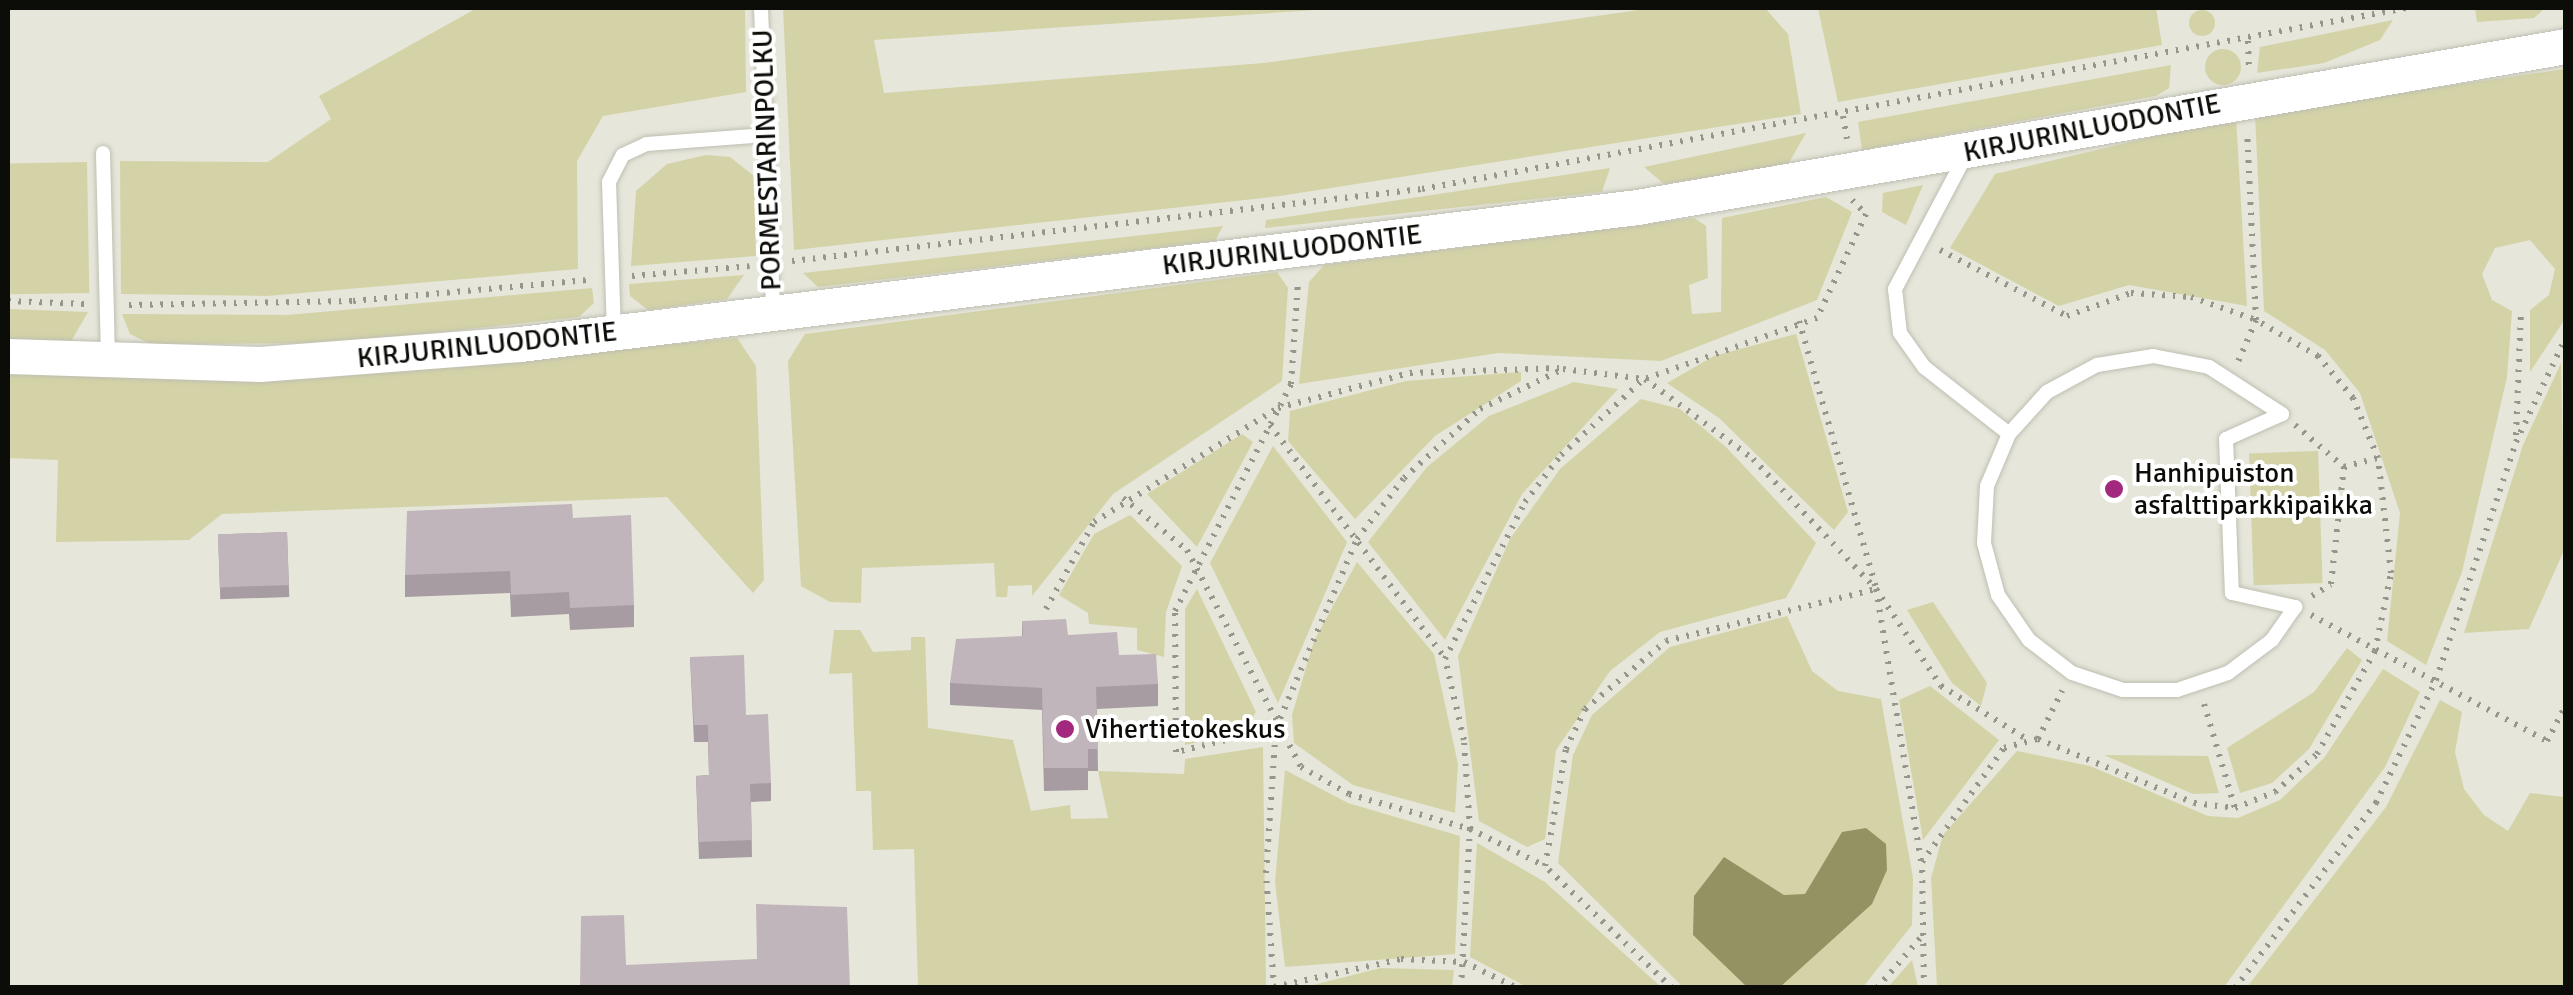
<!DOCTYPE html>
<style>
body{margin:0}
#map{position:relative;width:2573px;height:995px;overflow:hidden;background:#e6e6da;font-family:Signika,sans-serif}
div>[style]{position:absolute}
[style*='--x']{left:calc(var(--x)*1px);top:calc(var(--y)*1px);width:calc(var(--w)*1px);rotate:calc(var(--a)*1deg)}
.green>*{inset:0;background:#d4d3a7;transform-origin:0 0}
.round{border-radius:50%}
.water>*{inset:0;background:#949263}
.path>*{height:6px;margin-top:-3px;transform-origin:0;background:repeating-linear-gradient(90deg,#96968d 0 2.5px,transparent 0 10.5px)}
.roads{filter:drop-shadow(0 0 2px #bebeb2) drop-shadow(0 0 2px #bebeb2)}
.service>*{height:14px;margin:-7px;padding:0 7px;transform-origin:7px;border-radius:7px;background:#fff}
.tertiary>*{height:35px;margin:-17.5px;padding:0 17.5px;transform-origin:17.5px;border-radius:17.5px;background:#fff}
.wall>*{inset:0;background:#a69ca2;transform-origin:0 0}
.building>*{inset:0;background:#c1b5bc;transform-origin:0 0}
.dots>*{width:28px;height:28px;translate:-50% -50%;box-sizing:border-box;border:5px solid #fff;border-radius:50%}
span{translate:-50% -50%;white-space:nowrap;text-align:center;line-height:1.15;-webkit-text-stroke:8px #fff;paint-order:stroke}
.street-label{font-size:28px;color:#0c0c08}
.poi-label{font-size:28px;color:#0c0c08}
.left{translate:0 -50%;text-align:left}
.frame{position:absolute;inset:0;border:10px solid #0c0c08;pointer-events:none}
</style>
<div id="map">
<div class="green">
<div style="clip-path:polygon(477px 8px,745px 8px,746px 92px,603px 116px,577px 161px,578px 269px,267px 296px,121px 294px,120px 161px,268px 162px,331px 119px,319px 96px)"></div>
<div style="clip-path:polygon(783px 8px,1345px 8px,874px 40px,884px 93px,1264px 63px,1653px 8px,1765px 8px,1788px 34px,1801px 114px,1280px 196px,794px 250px)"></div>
<div style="clip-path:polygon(1818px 8px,2156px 8px,2162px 45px,1838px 102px)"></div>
<div style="clip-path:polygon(2475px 8px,2545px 8px,2534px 18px,2477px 22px)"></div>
<div class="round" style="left:2189px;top:10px;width:26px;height:26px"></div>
<div style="clip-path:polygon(2393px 20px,2380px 40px,2324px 63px,2257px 73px,2260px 47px)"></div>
<div class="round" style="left:2205px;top:49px;width:36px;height:36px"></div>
<div style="clip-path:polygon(2171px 65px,2169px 88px,2156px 96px,1862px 150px,1858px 122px)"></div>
<div style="clip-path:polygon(2565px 69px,2565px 319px,2530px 372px,2530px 310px,2549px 295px,2555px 269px,2530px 240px,2495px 248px,2482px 274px,2492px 300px,2512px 311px,2507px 377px,2462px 572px,2426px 665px,2387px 641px,2400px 513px,2360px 393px,2325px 350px,2264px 311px,2255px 114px)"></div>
<div style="clip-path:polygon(2236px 117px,2247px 306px,2129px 285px,2059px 306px,1950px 248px,1995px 174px)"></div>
<div style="clip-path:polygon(1806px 133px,1787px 166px,1664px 184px,1644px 167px)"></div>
<div style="clip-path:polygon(706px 155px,730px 157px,754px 176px,756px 256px,631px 266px,636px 191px,667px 164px)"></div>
<div style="left:87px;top:162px;width:131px;height:79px;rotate:89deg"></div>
<div style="clip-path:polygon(1610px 168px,1602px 192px,1265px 228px,1266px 220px)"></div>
<div style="clip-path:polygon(1923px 185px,1906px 225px,1882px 212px,1883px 193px)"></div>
<div style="clip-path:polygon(1826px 197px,1852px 212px,1817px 300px,1661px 361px,1498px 353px,1299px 384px,1309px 282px,1324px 265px,1694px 218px,1706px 226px,1708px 278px,1689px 285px,1692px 314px,1721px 312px,1722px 218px)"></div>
<div style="clip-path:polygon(1223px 226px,1215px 241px,818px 287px,803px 273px)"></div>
<div style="clip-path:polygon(1277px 272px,1288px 288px,1282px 381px,1113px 494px,1032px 596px,1032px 585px,1008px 586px,1007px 597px,996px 597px,994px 563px,862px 568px,861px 603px,830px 602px,801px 586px,788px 361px,805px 334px)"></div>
<div style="clip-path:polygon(744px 275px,727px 299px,648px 310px,630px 296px,629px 284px)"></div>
<div style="clip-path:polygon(592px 288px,594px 303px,579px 317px,340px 343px,150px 344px,130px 334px,122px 314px,287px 315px)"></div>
<div style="clip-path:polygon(8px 309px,88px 312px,70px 343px,8px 340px)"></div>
<div style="clip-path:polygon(1796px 334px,1848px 512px,1834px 530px,1719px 418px,1667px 383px,1714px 356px)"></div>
<div style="clip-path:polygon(737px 338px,756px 366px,764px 580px,753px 593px,667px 497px,222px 514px,189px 540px,56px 542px,58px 460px,8px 458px,8px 373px,311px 379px)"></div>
<div style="clip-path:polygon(2561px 363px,2565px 548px,2529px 629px,2464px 633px,2523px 445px)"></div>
<div style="clip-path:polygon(1521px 372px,1521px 381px,1435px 436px,1355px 519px,1288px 441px,1290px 411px,1406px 381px)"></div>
<div style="clip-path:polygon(1574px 382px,1618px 389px,1522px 494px,1445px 640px,1368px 542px,1427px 467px,1489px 416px)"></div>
<div style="clip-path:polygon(1641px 399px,1680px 409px,1726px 447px,1816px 543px,1786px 598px,1660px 632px,1610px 671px,1556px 750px,1545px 839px,1527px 847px,1479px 821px,1458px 656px,1510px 539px,1560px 469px)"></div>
<div style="clip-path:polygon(1242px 434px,1253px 442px,1197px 547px,1147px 494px)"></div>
<div style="clip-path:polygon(1273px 446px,1347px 542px,1278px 703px,1210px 563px)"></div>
<div style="left:2318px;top:451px;width:132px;height:69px;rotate:88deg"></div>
<div style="clip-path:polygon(1130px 515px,1182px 566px,1166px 612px,1164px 657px,1137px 650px,1137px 628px,1089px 624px,1088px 613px,1059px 595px,1094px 534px)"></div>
<div style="clip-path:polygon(1357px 562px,1434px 654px,1458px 764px,1455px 813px,1353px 785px,1294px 743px,1292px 715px,1314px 641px)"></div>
<div style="clip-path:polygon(1197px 589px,1256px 712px,1242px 732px,1185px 745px,1185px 609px)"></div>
<div style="clip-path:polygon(1933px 602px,1987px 683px,1981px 706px,1952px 683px,1907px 610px)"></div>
<div style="clip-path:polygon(1787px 616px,1812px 671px,1838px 691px,1881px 699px,1913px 878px,1912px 925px,1863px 987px,1683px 987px,1558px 863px,1573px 755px,1592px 715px,1670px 647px)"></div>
<div style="clip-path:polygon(834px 630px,860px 630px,873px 652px,911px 650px,911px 637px,925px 637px,928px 728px,1013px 740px,1031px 811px,1070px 805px,1071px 819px,1108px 818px,1098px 771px,1184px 774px,1185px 759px,1263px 747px,1266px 987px,918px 987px,914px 849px,873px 850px,871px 791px,856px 791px,852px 673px,829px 674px)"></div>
<div style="clip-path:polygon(2347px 648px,2362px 660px,2309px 749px,2272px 783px,2240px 793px,2227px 748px,2314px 692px)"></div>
<div style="clip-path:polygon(2383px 669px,2420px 692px,2385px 767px,2224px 987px,1937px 987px,1931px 878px,1943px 835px,2017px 751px,2090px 766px,2208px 816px,2238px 818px,2280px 800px,2324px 758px)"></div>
<div style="clip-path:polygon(1930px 686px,1999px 740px,1923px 840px,1899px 700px)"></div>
<div style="clip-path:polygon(2440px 700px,2462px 712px,2455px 752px,2464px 789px,2484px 815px,2508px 831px,2530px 793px,2565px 797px,2563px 987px,2247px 987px,2386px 807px)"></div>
<div style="clip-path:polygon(2104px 755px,2208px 756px,2219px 793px,2193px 794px)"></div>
<div style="clip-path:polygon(1285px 770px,1348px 803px,1460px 836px,1455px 954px,1285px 967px,1275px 882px)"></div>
<div style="clip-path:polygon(1477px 843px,1545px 882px,1661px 987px,1527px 987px,1470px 957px)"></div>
<div style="clip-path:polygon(1912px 960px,1918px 987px,1888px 987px)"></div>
<div style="clip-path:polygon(1381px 968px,1454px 970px,1452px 987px,1305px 987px)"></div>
</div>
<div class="water">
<div style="clip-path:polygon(1866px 828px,1886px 844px,1887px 870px,1872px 904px,1780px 987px,1747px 987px,1693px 935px,1694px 896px,1724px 857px,1784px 895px,1805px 894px,1842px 832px)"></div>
</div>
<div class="path">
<div style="--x:2248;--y:41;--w:29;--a:88"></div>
<div style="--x:1843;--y:116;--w:23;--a:80"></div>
<div style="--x:1852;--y:200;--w:20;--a:45"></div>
<div style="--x:1866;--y:214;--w:115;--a:115.2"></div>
<div style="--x:1817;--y:318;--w:182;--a:160.5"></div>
<div style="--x:1645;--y:379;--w:134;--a:36.5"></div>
<div style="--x:1753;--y:459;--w:179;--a:46.6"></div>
<div style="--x:1876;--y:589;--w:117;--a:56.2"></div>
<div style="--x:1941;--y:686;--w:99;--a:31.8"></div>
<div style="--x:1940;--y:250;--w:143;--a:27.5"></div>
<div style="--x:2067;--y:316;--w:68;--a:-19.8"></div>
<div style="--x:2131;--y:293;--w:60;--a:3.8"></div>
<div style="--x:2191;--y:297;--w:69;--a:19.5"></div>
<div style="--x:2256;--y:320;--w:46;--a:113.2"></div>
<div style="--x:792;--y:261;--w:634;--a:-6.52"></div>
<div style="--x:1422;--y:189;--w:1001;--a:-10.42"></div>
<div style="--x:632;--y:276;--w:118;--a:-4.8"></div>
<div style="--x:8;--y:301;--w:78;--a:2.2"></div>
<div style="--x:129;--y:305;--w:224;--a:-1"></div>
<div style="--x:353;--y:301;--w:238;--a:-5.1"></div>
<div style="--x:1799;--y:321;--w:278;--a:73.9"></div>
<div style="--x:1270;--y:425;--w:291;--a:53.1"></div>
<div style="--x:2295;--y:425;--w:65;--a:40.6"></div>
<div style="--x:2344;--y:467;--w:35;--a:-15"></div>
<div style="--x:2516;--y:435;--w:123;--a:-87.7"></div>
<div style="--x:1123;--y:498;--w:82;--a:39.1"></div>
<div style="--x:1187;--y:550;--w:245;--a:62.3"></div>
<div style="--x:1301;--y:767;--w:55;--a:29.4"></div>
<div style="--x:1349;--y:794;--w:126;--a:16.1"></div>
<div style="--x:1470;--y:829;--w:84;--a:26.3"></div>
<div style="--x:2312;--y:596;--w:22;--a:-32"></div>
<div style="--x:2331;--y:584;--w:118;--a:-83.7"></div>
<div style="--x:1046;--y:609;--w:99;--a:-61.1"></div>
<div style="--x:1094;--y:522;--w:216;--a:-31.8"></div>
<div style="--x:1278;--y:408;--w:137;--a:-14.9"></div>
<div style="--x:1410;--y:373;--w:149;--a:-1.9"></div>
<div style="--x:2311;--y:615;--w:268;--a:28.1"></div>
<div style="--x:2547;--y:741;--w:41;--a:-62.2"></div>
<div style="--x:2204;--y:704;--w:109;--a:73.4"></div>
<div style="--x:1276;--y:728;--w:103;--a:166.5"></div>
<div style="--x:1176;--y:752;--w:141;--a:-90.4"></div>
<div style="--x:1175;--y:611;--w:255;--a:-62.9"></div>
<div style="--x:1291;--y:384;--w:103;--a:-86.1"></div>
<div style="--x:2038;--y:739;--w:54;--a:-63.4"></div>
<div style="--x:1274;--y:987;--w:130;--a:-12.4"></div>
<div style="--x:1401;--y:959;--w:63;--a:2.7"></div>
<div style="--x:1464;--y:962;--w:59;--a:26.1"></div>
<div style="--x:1274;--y:988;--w:115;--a:-94"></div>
<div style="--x:1266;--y:873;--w:145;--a:-86.1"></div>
<div style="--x:1276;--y:728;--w:206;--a:-66.8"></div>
<div style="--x:1357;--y:539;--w:77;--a:-52.4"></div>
<div style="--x:1404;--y:478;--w:103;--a:-42.2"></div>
<div style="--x:1480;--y:409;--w:92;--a:-25.7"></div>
<div style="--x:1563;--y:369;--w:83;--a:7"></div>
<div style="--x:1461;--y:988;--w:159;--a:-86.8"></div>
<div style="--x:1470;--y:829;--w:89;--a:-93.9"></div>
<div style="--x:1464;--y:740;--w:83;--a:-103.2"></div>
<div style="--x:1445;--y:659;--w:176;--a:-63"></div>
<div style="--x:1525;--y:502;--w:59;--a:-52.5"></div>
<div style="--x:1561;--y:455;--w:113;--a:-42.5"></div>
<div style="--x:1672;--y:988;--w:176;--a:-136.2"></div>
<div style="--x:1545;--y:866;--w:119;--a:-79.8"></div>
<div style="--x:1566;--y:749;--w:44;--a:-64.6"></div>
<div style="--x:1585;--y:709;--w:106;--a:-40"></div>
<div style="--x:1666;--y:641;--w:216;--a:-13.9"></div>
<div style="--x:1876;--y:589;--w:276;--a:80.6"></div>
<div style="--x:1877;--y:988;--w:69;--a:-49.1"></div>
<div style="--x:1924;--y:988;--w:126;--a:-90.9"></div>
<div style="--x:1922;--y:862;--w:140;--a:-54.3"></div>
<div style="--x:2004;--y:748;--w:35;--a:-15"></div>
<div style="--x:2038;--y:739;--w:169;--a:22.3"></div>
<div style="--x:2194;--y:803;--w:41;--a:7"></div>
<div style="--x:2235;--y:808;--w:43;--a:-21.8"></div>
<div style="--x:2275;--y:792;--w:57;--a:-42.1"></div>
<div style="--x:2317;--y:754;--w:118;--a:-60.6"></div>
<div style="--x:2375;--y:651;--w:80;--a:-78.4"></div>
<div style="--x:2391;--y:573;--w:116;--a:-96.4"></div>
<div style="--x:2378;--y:458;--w:65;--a:-112.6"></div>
<div style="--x:2353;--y:398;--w:55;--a:-129.8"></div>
<div style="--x:2318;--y:356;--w:72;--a:-149.9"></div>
<div style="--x:2256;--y:320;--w:188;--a:-92.7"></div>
<div style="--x:2235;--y:988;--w:233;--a:-52.7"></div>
<div style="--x:2376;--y:803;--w:137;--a:-64"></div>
<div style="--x:2436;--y:680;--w:251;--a:-71.4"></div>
<div style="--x:2516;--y:442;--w:116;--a:-64.5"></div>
</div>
<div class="roads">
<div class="service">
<div style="--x:761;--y:8;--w:304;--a:87.7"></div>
<div style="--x:103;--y:153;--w:207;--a:88.6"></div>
<div style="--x:1967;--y:153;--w:154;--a:117.9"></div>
<div style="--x:1895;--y:289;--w:44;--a:83.5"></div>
<div style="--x:1900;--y:333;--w:42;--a:54.8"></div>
<div style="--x:1924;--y:367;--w:108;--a:38.2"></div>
<div style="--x:614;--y:333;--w:151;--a:-91.9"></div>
<div style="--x:609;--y:182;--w:30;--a:-63"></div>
<div style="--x:623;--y:155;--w:26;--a:-25"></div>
<div style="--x:647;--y:144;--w:119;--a:-4.3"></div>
<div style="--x:2153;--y:356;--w:57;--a:11.1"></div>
<div style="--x:2209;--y:367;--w:87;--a:32.8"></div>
<div style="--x:2282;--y:414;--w:61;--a:155.9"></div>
<div style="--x:2226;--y:439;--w:154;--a:87.8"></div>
<div style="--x:2232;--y:593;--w:65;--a:12.5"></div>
<div style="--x:2295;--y:607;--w:40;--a:124.9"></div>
<div style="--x:2272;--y:640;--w:55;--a:143.1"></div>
<div style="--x:2228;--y:673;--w:54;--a:161.6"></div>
<div style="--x:2177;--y:690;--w:54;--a:180"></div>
<div style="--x:2123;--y:690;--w:54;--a:-161.6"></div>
<div style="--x:2072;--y:673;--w:54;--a:-142.5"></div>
<div style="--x:2029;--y:640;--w:55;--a:-124.6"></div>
<div style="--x:1998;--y:595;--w:54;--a:-105.1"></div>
<div style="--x:1984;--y:543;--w:57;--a:-87"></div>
<div style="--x:1987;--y:486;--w:56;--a:-67.1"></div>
<div style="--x:2009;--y:434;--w:57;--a:-47.9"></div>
<div style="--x:2047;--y:392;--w:57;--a:-28.4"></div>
<div style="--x:2097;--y:365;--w:57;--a:-9.1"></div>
</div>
<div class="tertiary">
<div style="--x:8;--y:356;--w:252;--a:1.8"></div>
<div style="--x:260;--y:364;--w:261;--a:-4.4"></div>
<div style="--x:520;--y:344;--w:1125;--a:-6.99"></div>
<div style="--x:1637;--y:207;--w:943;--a:-9.83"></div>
</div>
</div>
<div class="wall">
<div style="clip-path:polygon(573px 518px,634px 605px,634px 627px,570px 630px,569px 614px,511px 617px,510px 593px,405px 597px,405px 575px)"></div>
<div style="left:287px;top:532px;width:65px;height:69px;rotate:88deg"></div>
<div style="clip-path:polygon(1022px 621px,1068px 635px,1119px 655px,1158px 684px,1158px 706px,1097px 709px,1098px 771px,1088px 771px,1088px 790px,1044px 791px,1042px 710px,950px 705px,950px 683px,1022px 636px)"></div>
<div style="clip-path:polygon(690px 657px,746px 715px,771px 783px,771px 801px,751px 802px,752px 857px,699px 859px,696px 776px,709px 775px,708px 742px,694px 742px)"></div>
</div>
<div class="building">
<div style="clip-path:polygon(572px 504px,573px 518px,631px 515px,634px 605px,570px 608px,569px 592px,511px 595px,510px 571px,405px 575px,407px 511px)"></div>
<div style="left:287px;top:532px;width:53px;height:69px;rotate:88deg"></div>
<div style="clip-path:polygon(1066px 619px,1068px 635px,1117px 632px,1119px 655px,1156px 654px,1158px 684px,1096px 687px,1098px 749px,1088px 749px,1088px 768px,1044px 768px,1042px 688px,950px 683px,956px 639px,1023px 636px,1022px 621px)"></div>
<div style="clip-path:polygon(744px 655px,746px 715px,768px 714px,771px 783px,750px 784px,752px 840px,699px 842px,696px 776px,709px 775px,708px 725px,694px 725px,690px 657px)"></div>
<div style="clip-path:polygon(756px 904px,847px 907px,850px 988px,580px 988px,581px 916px,624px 915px,626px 965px,757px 959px)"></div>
</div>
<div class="dots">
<div style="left:2114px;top:489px;background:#a3297f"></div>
<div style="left:1065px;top:729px;background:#a3297f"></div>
</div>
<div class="street-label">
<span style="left:2092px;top:128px;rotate:-11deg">KIRJURINLUODONTIE</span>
<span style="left:767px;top:160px;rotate:-92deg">PORMESTARINPOLKU</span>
<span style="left:1292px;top:250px;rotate:-7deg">KIRJURINLUODONTIE</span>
<span style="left:487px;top:345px;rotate:-6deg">KIRJURINLUODONTIE</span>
</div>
<div class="poi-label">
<span class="left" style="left:2134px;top:489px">Hanhipuiston<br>asfalttiparkkipaikka</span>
<span class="left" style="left:1085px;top:729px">Vihertietokeskus</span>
</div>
<div class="frame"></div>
</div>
